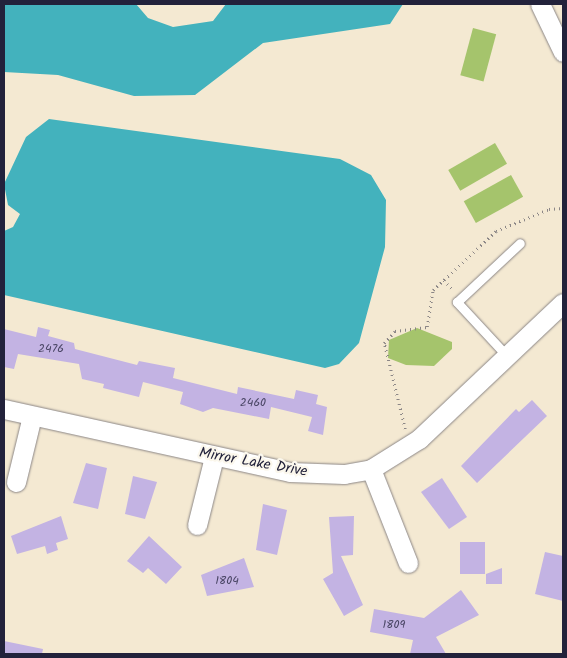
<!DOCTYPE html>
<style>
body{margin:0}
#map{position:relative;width:567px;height:658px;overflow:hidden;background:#f4e9d2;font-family:Kalam,sans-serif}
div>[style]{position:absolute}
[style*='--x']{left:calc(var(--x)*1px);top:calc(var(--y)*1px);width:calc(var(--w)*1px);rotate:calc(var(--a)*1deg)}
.green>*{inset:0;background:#a5c46c;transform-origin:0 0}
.water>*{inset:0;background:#43b2bd}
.building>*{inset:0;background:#c3b3e3;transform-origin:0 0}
.path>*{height:2.5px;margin-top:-1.25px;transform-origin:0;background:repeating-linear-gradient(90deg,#8b8686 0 1px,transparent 0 5px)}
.roads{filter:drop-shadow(0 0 1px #8b8686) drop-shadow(0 0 1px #8b8686)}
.service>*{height:9px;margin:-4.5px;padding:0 4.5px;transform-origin:4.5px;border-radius:4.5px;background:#fff}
.minor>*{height:19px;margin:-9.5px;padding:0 9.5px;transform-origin:9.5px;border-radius:9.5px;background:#fff}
span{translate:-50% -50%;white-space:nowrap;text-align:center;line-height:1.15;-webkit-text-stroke:4.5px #fbf7ec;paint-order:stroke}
.number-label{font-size:12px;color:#4a4665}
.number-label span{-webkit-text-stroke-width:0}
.street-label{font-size:15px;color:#22223b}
.frame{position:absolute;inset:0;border:5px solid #22223b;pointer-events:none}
</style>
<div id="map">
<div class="green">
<div style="left:473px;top:28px;width:24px;height:49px;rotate:15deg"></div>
<div style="left:495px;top:143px;width:24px;height:54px;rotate:60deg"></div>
<div style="left:511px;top:175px;width:25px;height:54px;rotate:61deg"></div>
<div style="clip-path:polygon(417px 328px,452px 342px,452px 349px,434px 366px,406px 365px,388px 358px,389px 340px)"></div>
</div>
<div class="water">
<div style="clip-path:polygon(4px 4px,136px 4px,148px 18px,173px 27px,213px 21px,226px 4px,403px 4px,390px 24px,263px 43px,195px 95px,134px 96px,58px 75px,4px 72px)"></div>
<div style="clip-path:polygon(49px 119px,340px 159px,371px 175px,386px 200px,385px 247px,359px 343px,339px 364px,325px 368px,4px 295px,4px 231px,13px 227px,20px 214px,8px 205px,4px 184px,26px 137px)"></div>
</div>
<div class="building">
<div style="clip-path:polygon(38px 327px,50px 330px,48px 336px,74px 343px,75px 349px,137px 365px,139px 361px,175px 368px,173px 378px,237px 394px,238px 387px,294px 399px,296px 390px,318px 395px,316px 404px,327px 407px,323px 435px,308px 431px,312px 417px,271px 407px,269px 419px,213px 408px,203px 412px,180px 404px,183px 392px,143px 382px,139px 397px,103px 388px,104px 384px,82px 379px,79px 364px,18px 354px,14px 369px,4px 367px,4px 329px,36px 337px)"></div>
<div style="clip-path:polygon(532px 400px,547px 416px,477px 483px,461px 466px,516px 409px,519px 412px)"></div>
<div style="clip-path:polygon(86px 463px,107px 468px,98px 509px,73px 503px)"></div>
<div style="clip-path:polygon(133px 476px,157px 482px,145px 519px,125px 514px)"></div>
<div style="clip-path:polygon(442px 478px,467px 517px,449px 529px,421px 492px)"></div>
<div style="clip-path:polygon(263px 504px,287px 510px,277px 555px,256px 550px)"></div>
<div style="clip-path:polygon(61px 516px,68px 539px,56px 543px,58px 550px,47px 554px,45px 546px,17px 554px,11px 536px)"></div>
<div style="clip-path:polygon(354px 516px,353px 555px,341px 556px,363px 605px,344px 616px,323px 579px,333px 573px,329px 517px)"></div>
<div style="clip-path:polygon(149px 536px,182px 567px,166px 584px,148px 568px,143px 573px,127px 561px)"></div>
<div style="left:460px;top:542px;width:25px;height:32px"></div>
<div style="clip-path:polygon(545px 552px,563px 556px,563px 601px,535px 594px)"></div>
<div style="clip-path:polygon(244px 558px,254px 587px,207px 596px,201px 575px)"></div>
<div style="clip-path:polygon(502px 568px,502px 584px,486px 584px,486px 574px)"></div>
<div style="clip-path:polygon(461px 590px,479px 615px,436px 637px,446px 654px,410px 654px,413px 640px,370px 632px,374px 609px,424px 618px)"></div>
<div style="clip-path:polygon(4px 641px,43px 649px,42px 654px,4px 654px)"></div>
</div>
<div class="path">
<div style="--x:444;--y:280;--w:13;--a:48"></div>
<div style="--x:405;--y:429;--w:89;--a:-103.7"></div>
<div style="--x:384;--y:343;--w:16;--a:-47"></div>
<div style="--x:395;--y:331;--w:32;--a:-7"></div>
<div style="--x:427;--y:327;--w:37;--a:-81"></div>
<div style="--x:433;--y:290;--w:86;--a:-43.1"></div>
<div style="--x:496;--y:231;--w:57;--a:-22.5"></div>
<div style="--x:549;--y:209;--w:14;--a:-4"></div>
</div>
<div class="roads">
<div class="service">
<div style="--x:507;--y:356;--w:74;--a:-132.8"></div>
<div style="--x:457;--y:302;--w:86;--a:-43.1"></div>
</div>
<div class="minor">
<div style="--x:540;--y:4;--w:53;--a:64.4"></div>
<div style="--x:4;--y:409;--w:293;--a:12.4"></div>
<div style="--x:290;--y:472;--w:54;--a:2.1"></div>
<div style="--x:344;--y:474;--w:27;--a:-10"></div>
<div style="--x:371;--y:469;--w:57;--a:-32"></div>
<div style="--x:419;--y:439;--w:198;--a:-43.4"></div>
<div style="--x:371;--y:469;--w:101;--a:68.5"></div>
<div style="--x:16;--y:482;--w:68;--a:-76.4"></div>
<div style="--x:197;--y:525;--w:70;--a:-76"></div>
</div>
</div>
<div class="number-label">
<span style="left:51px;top:349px">2476</span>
<span style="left:253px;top:403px">2460</span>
<span style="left:227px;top:581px">1804</span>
<span style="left:394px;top:625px">1809</span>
</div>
<div class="street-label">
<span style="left:253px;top:463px;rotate:10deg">Mirror Lake Drive</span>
</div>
<div class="frame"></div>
</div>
